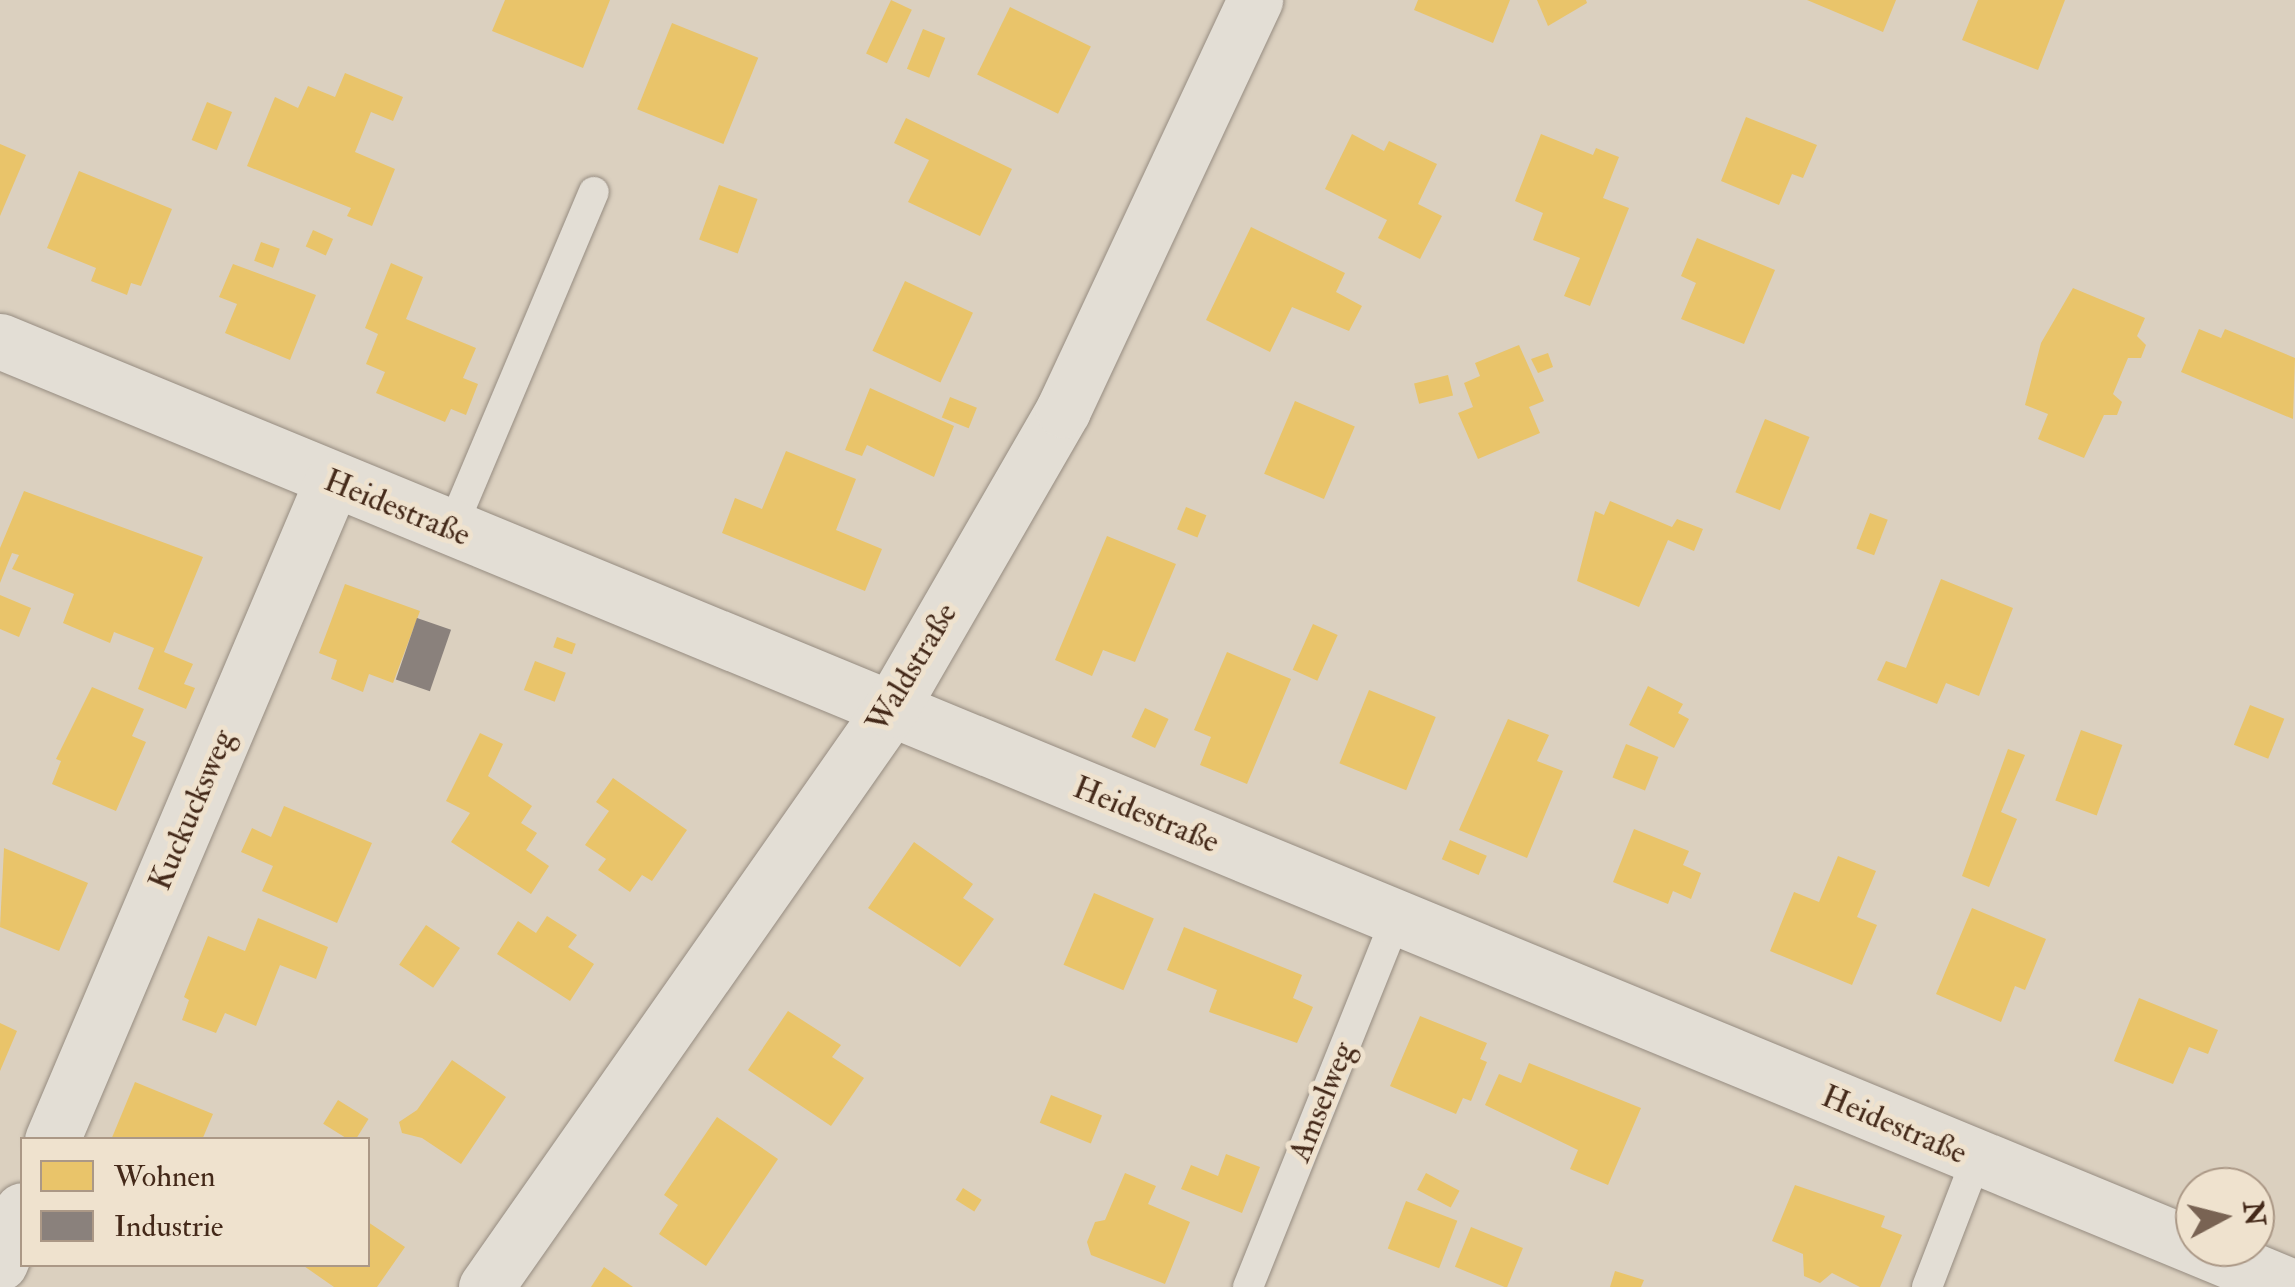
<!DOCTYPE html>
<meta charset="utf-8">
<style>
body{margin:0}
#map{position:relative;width:2295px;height:1287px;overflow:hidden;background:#dbd0bf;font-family:"IM FELL Double Pica",serif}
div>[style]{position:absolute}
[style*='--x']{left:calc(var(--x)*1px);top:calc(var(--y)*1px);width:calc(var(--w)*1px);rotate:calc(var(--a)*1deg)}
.homes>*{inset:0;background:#e9c46a;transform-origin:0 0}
.industry>*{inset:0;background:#8a817c;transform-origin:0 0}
.roads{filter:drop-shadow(0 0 2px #968c81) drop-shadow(0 0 2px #968c81)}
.service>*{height:30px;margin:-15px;padding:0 15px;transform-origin:15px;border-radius:15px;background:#e3ded5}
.minor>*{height:55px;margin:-27.5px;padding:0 27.5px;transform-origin:27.5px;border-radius:27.5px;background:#e3ded5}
span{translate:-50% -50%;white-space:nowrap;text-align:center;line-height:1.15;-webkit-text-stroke:10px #efe2ce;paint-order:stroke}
.street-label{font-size:32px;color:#442919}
.legend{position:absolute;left:20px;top:1137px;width:350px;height:130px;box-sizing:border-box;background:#efe2ce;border:2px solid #ab9886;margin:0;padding:12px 18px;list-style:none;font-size:30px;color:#442919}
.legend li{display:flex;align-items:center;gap:20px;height:50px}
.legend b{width:50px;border:2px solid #ab9886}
.north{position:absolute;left:2175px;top:1167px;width:100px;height:100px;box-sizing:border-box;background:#efe2ce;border:2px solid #ab9886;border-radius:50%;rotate:83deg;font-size:28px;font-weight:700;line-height:40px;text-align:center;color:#442919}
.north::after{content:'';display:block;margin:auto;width:35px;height:45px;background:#796353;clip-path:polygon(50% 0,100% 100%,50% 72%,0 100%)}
</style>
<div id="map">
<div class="homes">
<div style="clip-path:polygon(505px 0,610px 0,583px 68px,492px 31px)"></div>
<div style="left:891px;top:0;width:23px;height:59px;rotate:25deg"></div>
<div style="clip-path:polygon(1418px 0,1510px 0,1493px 43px,1414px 10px)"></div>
<div style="clip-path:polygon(1537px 0,1586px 0,1587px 3px,1548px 26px)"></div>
<div style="clip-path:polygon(1807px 0,1896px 0,1883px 32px)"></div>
<div style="clip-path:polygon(1978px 0,2065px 0,2038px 70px,1962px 40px)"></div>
<div style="left:1010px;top:7px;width:90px;height:75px;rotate:26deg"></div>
<div style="left:672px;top:23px;width:93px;height:93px;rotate:22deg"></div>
<div style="left:923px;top:29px;width:24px;height:43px;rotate:22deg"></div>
<div style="clip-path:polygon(345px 73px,403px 97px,393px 121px,371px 112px,355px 152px,395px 169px,372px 226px,347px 216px,351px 208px,247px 166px,275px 97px,298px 108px,308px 86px,335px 97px)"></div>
<div style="left:207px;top:102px;width:27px;height:41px;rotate:22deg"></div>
<div style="clip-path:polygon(1746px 117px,1817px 145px,1803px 178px,1792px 174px,1779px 205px,1721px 181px)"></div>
<div style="clip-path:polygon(906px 118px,1012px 169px,980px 236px,908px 202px,929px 160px,894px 143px)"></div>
<div style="clip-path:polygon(1352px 134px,1384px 151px,1389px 141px,1437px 164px,1418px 204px,1442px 216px,1420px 259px,1378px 238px,1387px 220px,1325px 189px)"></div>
<div style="clip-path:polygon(1541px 134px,1593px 155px,1596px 148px,1619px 157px,1603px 198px,1629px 208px,1590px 306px,1564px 296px,1580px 258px,1533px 240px,1543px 213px,1515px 201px)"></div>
<div style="clip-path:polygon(0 144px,26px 155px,0 216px)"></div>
<div style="clip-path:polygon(79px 171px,172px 209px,141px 286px,131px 283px,127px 295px,91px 281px,96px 268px,47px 248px)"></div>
<div style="left:719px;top:185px;width:41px;height:58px;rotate:20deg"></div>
<div style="clip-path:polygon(1251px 227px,1345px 273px,1336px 292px,1362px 306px,1349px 331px,1292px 307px,1270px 352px,1206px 320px)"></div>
<div style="left:313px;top:230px;width:22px;height:18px;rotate:24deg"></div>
<div style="clip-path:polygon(1697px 238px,1775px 270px,1744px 344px,1681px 319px,1696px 283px,1681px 276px)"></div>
<div style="left:261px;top:242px;width:20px;height:20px;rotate:20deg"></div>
<div style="clip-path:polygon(391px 263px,423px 277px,406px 319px,476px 348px,463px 378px,478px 384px,466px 415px,451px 409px,445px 422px,376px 393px,385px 372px,366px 364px,378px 334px,365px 328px)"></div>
<div style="clip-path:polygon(233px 264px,316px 295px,290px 360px,225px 333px,237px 304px,219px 297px)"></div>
<div style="left:905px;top:281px;width:75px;height:77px;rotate:25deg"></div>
<div style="clip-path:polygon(2073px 288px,2145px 318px,2137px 336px,2146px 345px,2141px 358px,2128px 358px,2113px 394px,2122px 402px,2117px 415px,2104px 415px,2084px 458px,2038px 439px,2048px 414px,2025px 405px,2041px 343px)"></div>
<div style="clip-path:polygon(2199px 329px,2221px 338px,2225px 329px,2295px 358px,2293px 419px,2181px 372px)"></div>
<div style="clip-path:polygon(1519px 345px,1544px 401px,1529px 407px,1540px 433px,1478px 459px,1458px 413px,1473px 407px,1464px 383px,1480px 376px,1475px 363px)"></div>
<div style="clip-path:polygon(1548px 353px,1553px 367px,1538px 373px,1531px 359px)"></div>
<div style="left:1448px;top:375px;width:21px;height:35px;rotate:76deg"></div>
<div style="clip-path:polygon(870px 388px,954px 426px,934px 477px,867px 445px,862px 456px,845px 450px)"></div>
<div style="left:950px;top:397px;width:29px;height:22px;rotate:22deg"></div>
<div style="left:1295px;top:401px;width:65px;height:79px;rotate:23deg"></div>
<div style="left:1765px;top:419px;width:48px;height:79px;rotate:22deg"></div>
<div style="clip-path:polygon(786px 451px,856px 479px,836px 530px,882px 549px,865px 591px,722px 533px,735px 498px,762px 509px)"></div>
<div style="clip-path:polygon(24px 491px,203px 557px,164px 652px,193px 664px,184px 684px,195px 688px,186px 709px,138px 689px,154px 648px,114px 632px,110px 643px,63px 623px,74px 594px,12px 569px,19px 555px,12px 553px,0 583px,0 548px)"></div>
<div style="clip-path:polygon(1610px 501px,1672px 527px,1677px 519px,1703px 529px,1694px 551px,1668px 540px,1639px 607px,1577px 581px,1595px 511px,1604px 515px)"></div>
<div style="left:1186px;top:507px;width:22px;height:24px;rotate:22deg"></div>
<div style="left:1870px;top:513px;width:19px;height:38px;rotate:21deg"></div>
<div style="clip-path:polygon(1107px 536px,1176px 564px,1135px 662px,1103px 650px,1092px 676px,1055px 660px)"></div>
<div style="clip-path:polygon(1941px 579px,2013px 608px,1979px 696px,1946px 683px,1937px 704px,1877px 680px,1886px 661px,1906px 668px)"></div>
<div style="clip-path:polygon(345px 584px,420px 611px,393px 683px,369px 674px,363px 692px,331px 679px,337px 660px,319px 653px)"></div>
<div style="clip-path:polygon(0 595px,31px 608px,19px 637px,0 629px)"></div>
<div style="left:1313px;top:624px;width:27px;height:50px;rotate:24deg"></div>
<div style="left:557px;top:637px;width:20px;height:11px;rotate:20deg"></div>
<div style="clip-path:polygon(1227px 652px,1291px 679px,1247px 784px,1200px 765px,1211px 737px,1194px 730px)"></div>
<div style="left:535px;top:661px;width:33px;height:31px;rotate:21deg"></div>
<div style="clip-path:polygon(1648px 686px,1683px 704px,1678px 713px,1689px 719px,1674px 748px,1629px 725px)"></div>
<div style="clip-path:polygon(92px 687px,144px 709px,132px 736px,146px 742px,116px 811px,52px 784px,61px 761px,56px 759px)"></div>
<div style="left:1369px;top:690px;width:72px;height:79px;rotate:22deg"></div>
<div style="left:2250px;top:705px;width:37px;height:43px;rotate:22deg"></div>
<div style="left:1145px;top:708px;width:26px;height:32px;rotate:25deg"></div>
<div style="clip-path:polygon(1508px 719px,1549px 735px,1537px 761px,1563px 771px,1527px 858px,1459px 830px)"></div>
<div style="left:2081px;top:730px;width:44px;height:75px;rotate:20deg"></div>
<div style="clip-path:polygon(480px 733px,503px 744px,488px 776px,532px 806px,521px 823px,537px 833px,526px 850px,549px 866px,531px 894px,451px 842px,470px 813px,446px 801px)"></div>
<div style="left:1626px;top:744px;width:35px;height:36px;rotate:22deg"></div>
<div style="clip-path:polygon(2008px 749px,2025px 755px,2001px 812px,2017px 819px,1989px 887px,1962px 876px)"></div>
<div style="clip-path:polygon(613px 778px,687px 830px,652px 881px,642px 875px,630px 892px,598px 870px,606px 859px,585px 845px,609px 811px,596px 802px)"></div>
<div style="clip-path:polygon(284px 806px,372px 843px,337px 923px,262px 891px,273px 866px,241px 852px,252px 828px,271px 837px)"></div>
<div style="clip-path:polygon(1634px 829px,1689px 851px,1683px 865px,1701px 873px,1691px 899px,1673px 891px,1668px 904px,1613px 882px)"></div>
<div style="left:1450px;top:840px;width:40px;height:21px;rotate:23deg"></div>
<div style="clip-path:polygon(914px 842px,973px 884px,963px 898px,994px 919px,960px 967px,868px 908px)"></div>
<div style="clip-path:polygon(4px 848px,88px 883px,59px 951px,0 927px)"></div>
<div style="clip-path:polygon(1838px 856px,1876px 871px,1857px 917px,1877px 925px,1852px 985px,1770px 951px,1794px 892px,1819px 902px)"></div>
<div style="left:1094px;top:893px;width:65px;height:78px;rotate:23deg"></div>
<div style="clip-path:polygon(1972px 908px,2046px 939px,2025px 990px,2015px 986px,2001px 1022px,1936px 994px)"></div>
<div style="clip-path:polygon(547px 916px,577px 935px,568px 947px,594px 964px,570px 1001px,497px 954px,518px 921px,536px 933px)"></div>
<div style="clip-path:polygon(258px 918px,328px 947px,316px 979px,280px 965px,256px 1026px,225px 1013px,216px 1033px,182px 1020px,189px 1000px,184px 997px,208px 936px,245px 951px)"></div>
<div style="left:426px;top:925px;width:41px;height:48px;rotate:34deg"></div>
<div style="clip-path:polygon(1184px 927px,1302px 975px,1293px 998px,1313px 1007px,1297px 1043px,1209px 1012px,1217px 990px,1167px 970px)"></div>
<div style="clip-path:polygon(2139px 998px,2218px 1030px,2208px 1054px,2189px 1047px,2173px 1084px,2114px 1061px)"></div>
<div style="clip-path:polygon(788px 1011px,841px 1045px,832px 1057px,864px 1078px,831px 1126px,748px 1070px)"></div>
<div style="clip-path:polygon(1420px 1016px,1487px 1043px,1480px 1059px,1487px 1062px,1471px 1101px,1463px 1098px,1456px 1114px,1390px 1086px)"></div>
<div style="clip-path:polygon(0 1023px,17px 1031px,0 1071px)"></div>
<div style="clip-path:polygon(452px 1060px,506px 1097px,461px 1164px,422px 1138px,402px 1133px,399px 1122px,417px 1110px)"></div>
<div style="clip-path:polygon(1529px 1063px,1641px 1108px,1608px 1185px,1570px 1169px,1578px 1150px,1485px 1105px,1499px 1074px,1521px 1083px)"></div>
<div style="clip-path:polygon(135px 1082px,213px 1114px,202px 1140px,111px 1140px)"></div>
<div style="left:1051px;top:1095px;width:55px;height:30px;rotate:22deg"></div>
<div style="left:338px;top:1100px;width:36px;height:28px;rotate:32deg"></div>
<div style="clip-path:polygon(717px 1117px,778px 1159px,706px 1266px,659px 1234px,678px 1205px,664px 1195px)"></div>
<div style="clip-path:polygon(1226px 1154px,1260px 1167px,1242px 1213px,1181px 1189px,1191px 1165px,1218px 1176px)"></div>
<div style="clip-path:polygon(1125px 1173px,1156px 1186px,1148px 1204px,1190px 1222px,1165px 1284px,1091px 1255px,1087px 1242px,1095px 1222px,1105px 1220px)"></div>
<div style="left:1426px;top:1173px;width:38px;height:19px;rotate:28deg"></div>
<div style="clip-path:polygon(1795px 1185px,1885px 1216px,1881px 1227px,1902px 1235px,1880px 1287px,1860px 1287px,1832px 1273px,1820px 1283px,1804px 1276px,1803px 1254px,1772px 1241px)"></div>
<div style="left:963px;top:1188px;width:22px;height:14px;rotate:32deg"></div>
<div style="left:1406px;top:1201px;width:55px;height:51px;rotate:21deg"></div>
<div style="clip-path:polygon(368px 1222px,405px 1247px,377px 1287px,334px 1287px,301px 1264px,368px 1264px)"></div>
<div style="left:1471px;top:1227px;width:56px;height:43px;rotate:22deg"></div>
<div style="clip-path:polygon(604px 1267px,633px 1287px,591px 1287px)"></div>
<div style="clip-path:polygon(1615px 1271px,1644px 1280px,1641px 1287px,1610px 1287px)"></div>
</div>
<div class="industry">
<div style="left:417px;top:618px;width:36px;height:65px;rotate:19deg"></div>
</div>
<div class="roads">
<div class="service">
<div style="--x:451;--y:530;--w:367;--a:-67.1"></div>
<div style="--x:1248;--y:1287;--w:398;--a:-68.1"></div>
<div style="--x:1927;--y:1287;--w:136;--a:-68.9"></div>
</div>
<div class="minor">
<div style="--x:0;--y:341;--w:2480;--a:22.42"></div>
<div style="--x:52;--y:1140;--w:716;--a:-66.98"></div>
<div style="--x:0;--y:1263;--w:57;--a:-67.5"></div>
<div style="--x:486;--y:1287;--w:704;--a:-55"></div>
<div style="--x:890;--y:710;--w:346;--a:-60"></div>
<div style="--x:1063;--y:410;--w:453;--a:-64.9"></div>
</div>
</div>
<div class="street-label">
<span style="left:397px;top:508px;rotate:22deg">Heidestraße</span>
<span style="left:912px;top:668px;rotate:-59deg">Waldstraße</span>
<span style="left:192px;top:810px;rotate:-67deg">Kuckucksweg</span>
<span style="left:1146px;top:815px;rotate:22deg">Heidestraße</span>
<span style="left:1322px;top:1102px;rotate:-68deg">Amselweg</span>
<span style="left:1894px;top:1125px;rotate:23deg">Heidestraße</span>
</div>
<ul class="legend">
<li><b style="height:28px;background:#e9c46a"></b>Wohnen</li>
<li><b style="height:28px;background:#8a817c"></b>Industrie</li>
</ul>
<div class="north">N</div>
</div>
